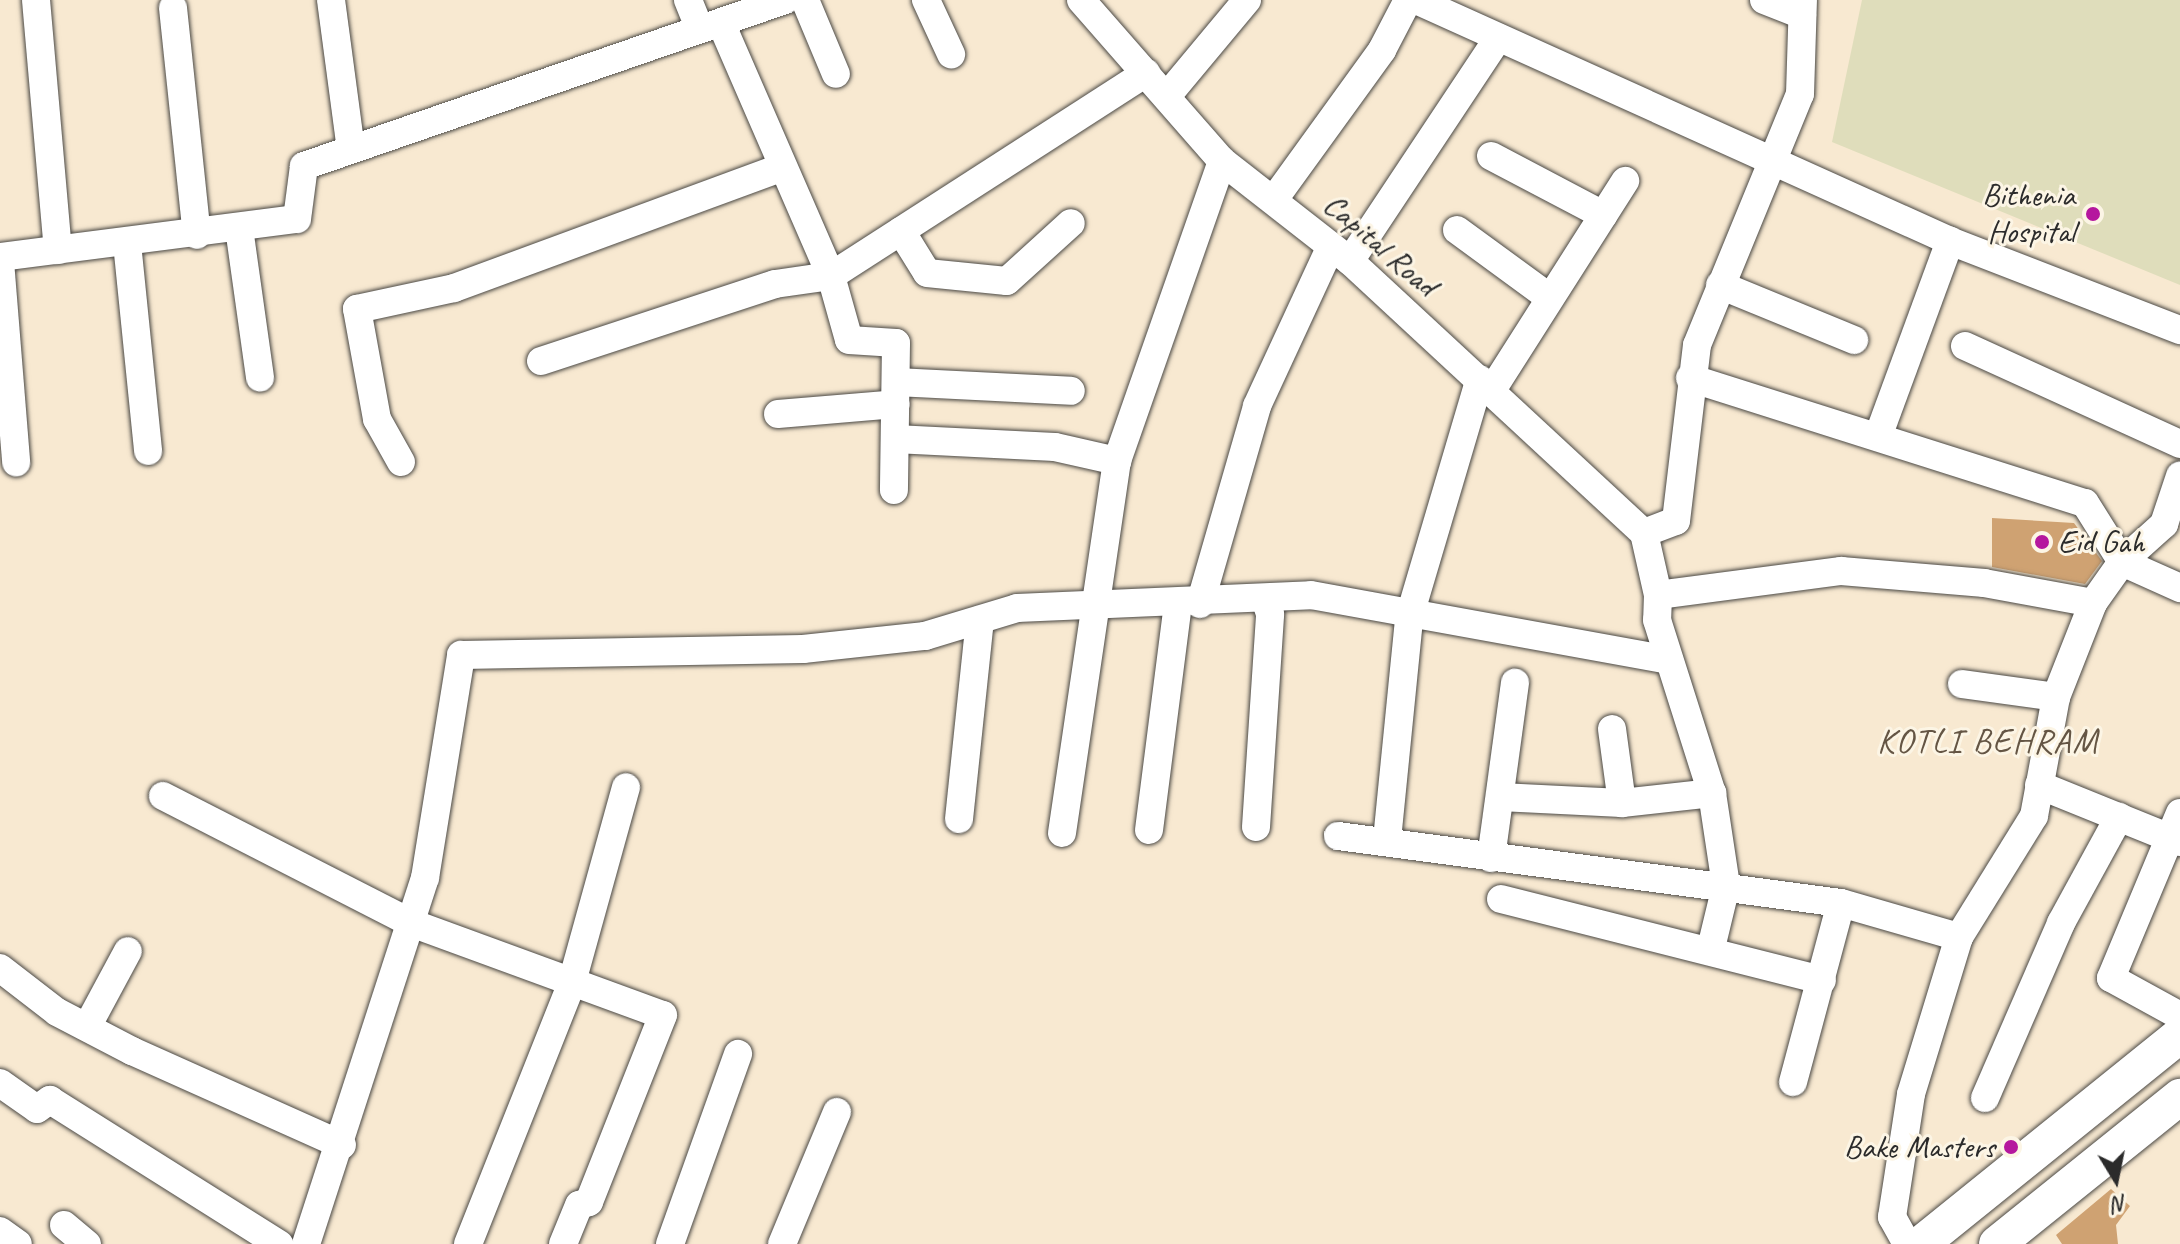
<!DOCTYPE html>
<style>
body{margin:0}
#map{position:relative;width:2180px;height:1244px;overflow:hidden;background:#f8e9d1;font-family:Caveat,sans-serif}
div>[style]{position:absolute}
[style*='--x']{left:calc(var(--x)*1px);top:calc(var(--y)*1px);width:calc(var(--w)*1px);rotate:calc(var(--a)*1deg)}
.built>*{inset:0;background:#dfddbb}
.building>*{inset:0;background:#cfa272}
.roads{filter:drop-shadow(0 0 2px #4a4844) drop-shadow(0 0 2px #4a4844)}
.minor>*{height:28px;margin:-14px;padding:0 14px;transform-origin:14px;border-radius:14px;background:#fff}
.major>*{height:36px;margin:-18px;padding:0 18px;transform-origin:18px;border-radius:18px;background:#fff}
.dots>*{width:22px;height:22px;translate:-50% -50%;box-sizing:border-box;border:4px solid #fcf5e5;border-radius:50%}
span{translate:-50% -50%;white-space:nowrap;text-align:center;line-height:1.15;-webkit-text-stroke:6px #fcf5e5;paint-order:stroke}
.poi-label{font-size:32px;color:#2b2b2b}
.right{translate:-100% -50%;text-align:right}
.left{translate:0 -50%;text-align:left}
.street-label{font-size:32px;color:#2b2b2b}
.neighbourhood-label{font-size:34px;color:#645544;letter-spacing:2px}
.north{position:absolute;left:2076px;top:1140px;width:80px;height:80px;-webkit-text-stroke:6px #fcf5e5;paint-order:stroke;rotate:170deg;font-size:22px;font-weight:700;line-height:32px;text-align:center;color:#2b2b2b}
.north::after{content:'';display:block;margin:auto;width:28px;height:36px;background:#2b2b2b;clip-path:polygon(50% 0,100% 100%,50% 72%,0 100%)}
</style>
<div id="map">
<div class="built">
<div style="clip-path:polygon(1862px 0,2180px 0,2180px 285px,1832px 142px)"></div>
</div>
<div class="building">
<div style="clip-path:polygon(1992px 518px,2074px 523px,2102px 561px,2085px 584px,1992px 567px)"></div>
<div style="clip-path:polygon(2111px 1189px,2130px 1206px,2116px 1225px,2118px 1244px,2062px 1244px,2056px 1235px)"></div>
</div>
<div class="roads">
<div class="minor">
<div style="--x:36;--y:0;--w:251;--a:85"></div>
<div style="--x:331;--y:0;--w:150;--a:82.4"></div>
<div style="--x:688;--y:0;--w:31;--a:68"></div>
<div style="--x:805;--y:0;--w:80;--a:67.3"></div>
<div style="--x:926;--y:0;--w:60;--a:65.2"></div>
<div style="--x:1081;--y:0;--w:214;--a:48.8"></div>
<div style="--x:1222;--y:161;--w:162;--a:38"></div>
<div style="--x:1350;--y:261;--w:401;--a:42.8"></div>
<div style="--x:1416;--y:0;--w:586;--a:24.29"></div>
<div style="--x:1950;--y:241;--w:247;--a:21.2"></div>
<div style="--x:1764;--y:0;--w:41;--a:21.5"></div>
<div style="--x:173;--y:8;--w:228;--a:84"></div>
<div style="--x:721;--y:23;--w:276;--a:66.5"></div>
<div style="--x:831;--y:276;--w:66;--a:74.3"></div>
<div style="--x:849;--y:340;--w:47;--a:3.7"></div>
<div style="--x:896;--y:343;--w:147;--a:90.8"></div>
<div style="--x:1167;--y:96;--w:125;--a:-50.2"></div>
<div style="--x:1491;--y:156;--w:127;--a:27.8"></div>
<div style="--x:1275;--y:198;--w:183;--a:-54.1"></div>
<div style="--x:1382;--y:50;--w:56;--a:-62.5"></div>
<div style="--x:239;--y:228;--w:151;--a:82"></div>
<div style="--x:1457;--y:230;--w:115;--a:36.2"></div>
<div style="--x:901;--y:231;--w:49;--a:58.2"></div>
<div style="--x:927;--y:273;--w:80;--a:5.7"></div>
<div style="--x:1007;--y:281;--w:86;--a:-42.2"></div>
<div style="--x:127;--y:243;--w:209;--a:84.2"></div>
<div style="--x:0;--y:257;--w:299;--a:-7.3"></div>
<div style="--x:297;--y:219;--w:53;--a:-82.5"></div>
<div style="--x:304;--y:166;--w:509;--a:-19.04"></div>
<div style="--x:0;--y:261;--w:202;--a:85.4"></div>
<div style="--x:1350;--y:261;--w:268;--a:-56.4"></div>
<div style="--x:1720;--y:285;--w:145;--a:22.3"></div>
<div style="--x:1965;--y:346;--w:236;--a:24.5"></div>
<div style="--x:541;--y:361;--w:246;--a:-18.2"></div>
<div style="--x:775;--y:284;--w:57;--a:-8.1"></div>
<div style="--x:831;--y:276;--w:375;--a:-32.8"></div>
<div style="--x:1690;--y:378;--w:414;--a:17.6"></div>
<div style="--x:2085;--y:503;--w:70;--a:57.9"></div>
<div style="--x:2122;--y:562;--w:64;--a:24.1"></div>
<div style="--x:896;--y:382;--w:175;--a:2.9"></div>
<div style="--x:1492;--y:390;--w:248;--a:-57.5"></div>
<div style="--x:778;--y:414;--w:118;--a:-4.8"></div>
<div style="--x:1879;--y:434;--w:206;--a:-69.8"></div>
<div style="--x:895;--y:439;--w:160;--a:2.9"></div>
<div style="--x:1055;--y:447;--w:64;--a:12.7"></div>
<div style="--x:401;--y:462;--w:49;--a:-119.2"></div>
<div style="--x:377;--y:419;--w:112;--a:-100.3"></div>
<div style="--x:357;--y:309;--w:99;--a:-12.2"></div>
<div style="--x:454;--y:288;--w:348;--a:-20.2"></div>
<div style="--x:1644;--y:533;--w:64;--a:77.3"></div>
<div style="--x:1658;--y:595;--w:185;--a:-7.5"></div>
<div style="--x:1841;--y:571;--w:144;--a:4.8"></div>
<div style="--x:1984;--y:583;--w:111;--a:10.4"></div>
<div style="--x:2093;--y:603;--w:50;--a:-54.7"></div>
<div style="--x:2122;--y:562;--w:57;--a:-42.1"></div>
<div style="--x:2164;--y:524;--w:51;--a:-71.6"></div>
<div style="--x:1644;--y:533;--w:34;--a:-21"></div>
<div style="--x:1676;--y:521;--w:177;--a:-83.2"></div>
<div style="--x:1697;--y:345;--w:271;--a:-67.7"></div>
<div style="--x:1800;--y:94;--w:94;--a:-88.2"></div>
<div style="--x:1658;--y:595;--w:25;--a:92"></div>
<div style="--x:1657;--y:620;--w:182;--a:72.4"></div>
<div style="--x:1712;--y:793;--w:94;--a:81.4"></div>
<div style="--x:1726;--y:886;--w:64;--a:103.6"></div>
<div style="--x:1200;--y:604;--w:206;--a:-73.9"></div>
<div style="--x:1257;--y:406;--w:176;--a:-65.2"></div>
<div style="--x:1962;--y:684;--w:95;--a:7.9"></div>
<div style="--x:1612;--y:729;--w:75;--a:82.3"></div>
<div style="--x:2039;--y:785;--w:152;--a:22"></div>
<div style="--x:163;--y:796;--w:279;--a:27.1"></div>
<div style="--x:411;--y:923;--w:268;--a:20.1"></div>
<div style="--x:663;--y:1015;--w:201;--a:111.6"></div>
<div style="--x:589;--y:1202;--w:10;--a:163"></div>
<div style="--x:579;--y:1205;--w:42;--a:112.3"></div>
<div style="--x:1500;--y:797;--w:122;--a:2.8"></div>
<div style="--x:1622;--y:803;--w:91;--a:-6.3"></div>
<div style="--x:2180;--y:813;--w:179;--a:112.7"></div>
<div style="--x:2111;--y:978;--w:79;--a:28.8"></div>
<div style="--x:959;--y:819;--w:200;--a:-84"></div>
<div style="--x:1256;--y:827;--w:213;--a:-86.2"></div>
<div style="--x:1270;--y:614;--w:16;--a:-108"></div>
<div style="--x:1149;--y:830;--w:227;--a:-82.7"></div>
<div style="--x:1062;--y:833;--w:376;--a:-81.6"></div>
<div style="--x:1117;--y:461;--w:318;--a:-70.7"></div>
<div style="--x:1338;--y:836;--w:507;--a:7.59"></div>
<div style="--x:1841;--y:903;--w:123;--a:16.1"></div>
<div style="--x:1387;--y:840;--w:223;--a:-84.3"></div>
<div style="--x:1409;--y:618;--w:249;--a:-73.5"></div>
<div style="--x:1491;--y:858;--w:177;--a:-82.2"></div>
<div style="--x:1501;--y:899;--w:331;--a:14.2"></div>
<div style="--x:0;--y:968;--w:72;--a:37.7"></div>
<div style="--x:57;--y:1012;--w:85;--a:27.5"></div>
<div style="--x:132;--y:1051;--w:230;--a:24.1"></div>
<div style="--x:87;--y:1027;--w:86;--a:-61.7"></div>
<div style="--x:1793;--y:1082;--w:185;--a:-75"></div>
<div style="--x:0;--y:1083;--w:45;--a:35.1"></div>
<div style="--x:37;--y:1109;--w:16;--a:-35"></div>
<div style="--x:50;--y:1100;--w:271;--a:32.2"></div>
<div style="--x:1985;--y:1098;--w:191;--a:-66.5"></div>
<div style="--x:2061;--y:923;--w:121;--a:-61.3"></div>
<div style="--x:64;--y:1225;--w:30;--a:40"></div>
<div style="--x:0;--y:1231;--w:22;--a:36"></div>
<div style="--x:306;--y:1244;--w:385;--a:-72"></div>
<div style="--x:425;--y:878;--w:226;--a:-80.8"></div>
<div style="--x:461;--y:655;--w:342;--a:-1"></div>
<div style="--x:803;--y:649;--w:123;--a:-6.1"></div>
<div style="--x:925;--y:636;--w:96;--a:-16.9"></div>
<div style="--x:1017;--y:608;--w:294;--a:-2.5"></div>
<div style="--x:1311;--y:595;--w:364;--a:10.3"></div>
<div style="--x:468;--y:1244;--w:282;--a:-68.3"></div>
<div style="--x:572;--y:982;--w:202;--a:-74.5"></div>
<div style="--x:670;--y:1244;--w:202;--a:-70.3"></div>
<div style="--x:782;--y:1244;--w:143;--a:-67.4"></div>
<div style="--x:1907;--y:1244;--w:31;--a:-119"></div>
<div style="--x:1892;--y:1217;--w:124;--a:-81.2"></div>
<div style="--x:1911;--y:1094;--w:164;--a:-73"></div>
<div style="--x:1959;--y:937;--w:142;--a:-58.2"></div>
<div style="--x:2034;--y:816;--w:121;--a:-79.5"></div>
<div style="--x:2056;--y:697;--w:101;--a:-68.5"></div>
</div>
<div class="major">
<div style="--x:1921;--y:1244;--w:333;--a:-38.9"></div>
<div style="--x:1997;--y:1244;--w:235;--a:-38.8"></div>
</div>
</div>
<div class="dots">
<div style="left:2093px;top:214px;background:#b5179e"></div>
<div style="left:2042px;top:542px;background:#b5179e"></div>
<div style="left:2011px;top:1147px;background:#b5179e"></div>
</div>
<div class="poi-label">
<span class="right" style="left:2075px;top:214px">Bithenia<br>Hospital</span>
<span class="left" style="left:2058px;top:542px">Eid Gah</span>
<span class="right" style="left:1995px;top:1147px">Bake Masters</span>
</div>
<div class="street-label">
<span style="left:1380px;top:245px;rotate:41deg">Capital Road</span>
</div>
<div class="neighbourhood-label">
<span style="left:1988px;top:741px">KOTLI BEHRAM</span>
</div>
<div class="north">N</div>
</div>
